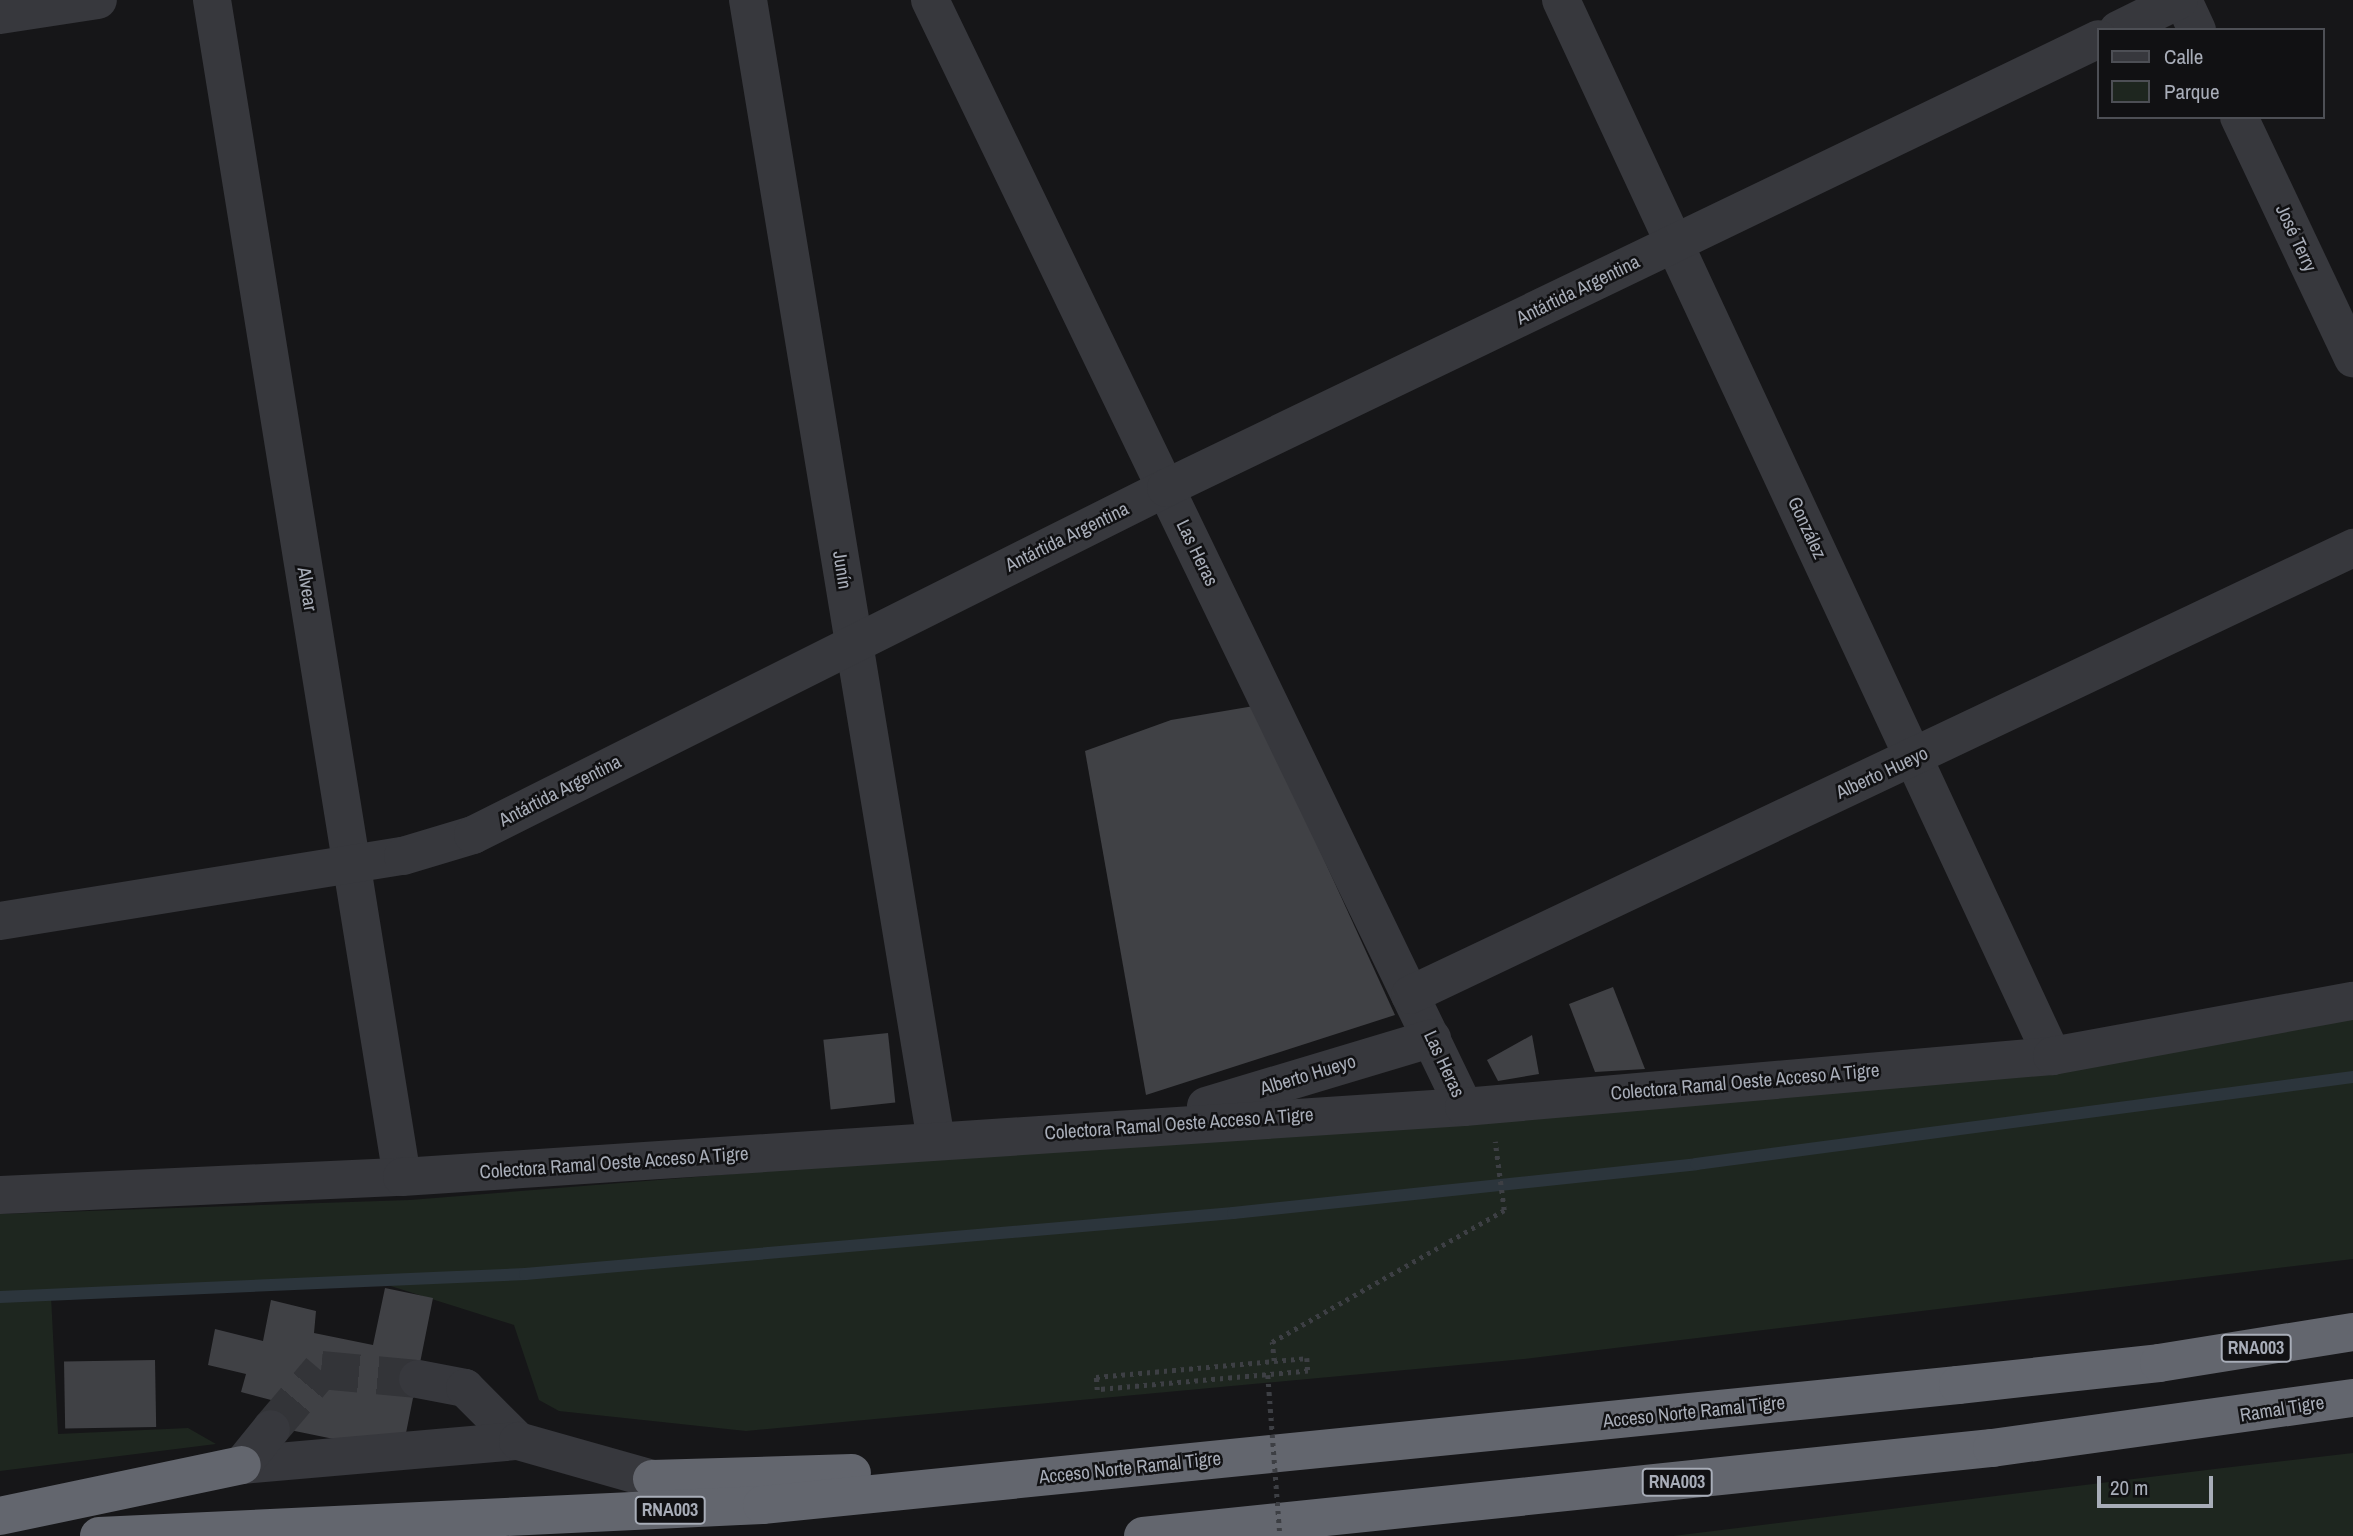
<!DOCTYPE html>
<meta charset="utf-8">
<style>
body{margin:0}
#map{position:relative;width:2353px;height:1536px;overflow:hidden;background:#161618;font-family:"Archivo Narrow",sans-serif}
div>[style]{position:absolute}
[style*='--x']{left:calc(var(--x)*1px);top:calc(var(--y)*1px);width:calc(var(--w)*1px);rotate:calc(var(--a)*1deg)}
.green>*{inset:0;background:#1e261f}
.stream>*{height:12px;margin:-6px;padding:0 6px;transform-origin:6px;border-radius:6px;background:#2c353c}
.building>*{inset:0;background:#404145;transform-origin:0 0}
.minor-tunnel>*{height:38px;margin-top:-19px;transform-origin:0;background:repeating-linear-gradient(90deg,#333438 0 38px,transparent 0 57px)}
.path>*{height:4.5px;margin-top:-2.25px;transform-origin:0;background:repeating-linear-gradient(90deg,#3d3f44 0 3.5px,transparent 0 8.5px)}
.minor>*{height:38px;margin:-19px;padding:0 19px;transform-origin:19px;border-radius:19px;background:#37383d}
.highway>*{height:38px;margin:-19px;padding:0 19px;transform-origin:19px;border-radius:19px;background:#63666e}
.path-bridge>*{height:4.5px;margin-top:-2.25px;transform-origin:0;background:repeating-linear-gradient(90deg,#3d3f44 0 3.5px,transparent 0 8.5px)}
span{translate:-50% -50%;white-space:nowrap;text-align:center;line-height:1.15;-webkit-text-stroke:5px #111113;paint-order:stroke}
.shield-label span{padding:2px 5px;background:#111113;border:2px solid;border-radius:5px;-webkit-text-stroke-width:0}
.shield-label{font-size:18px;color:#a8adb8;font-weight:700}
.street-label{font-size:19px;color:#a8adb8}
.legend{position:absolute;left:2097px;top:28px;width:228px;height:91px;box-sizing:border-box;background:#111113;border:2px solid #4d4f55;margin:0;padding:9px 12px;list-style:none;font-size:21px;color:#a8adb8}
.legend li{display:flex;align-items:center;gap:14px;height:35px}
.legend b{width:35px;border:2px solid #4d4f55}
.scale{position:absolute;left:2097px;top:1476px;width:116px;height:32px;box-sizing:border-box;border:4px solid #a8adb8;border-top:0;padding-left:9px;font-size:21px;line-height:24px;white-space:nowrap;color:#a8adb8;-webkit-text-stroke:5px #111113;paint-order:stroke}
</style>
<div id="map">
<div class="green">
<div style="clip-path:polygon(2353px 1014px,2353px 1259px,1524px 1359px,746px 1431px,559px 1411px,539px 1400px,514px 1325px,378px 1282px,51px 1296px,58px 1434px,188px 1428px,216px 1444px,0 1471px,0 1214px,410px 1200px,932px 1158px)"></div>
<div style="clip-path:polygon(2353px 1453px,2353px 1536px,1673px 1536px,2223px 1468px)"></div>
</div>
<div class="stream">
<div style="--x:0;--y:1297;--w:526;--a:-2.51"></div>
<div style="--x:525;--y:1274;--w:711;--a:-4.92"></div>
<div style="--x:1233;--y:1213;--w:466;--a:-6"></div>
<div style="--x:1696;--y:1164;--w:663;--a:-7.54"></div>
</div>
<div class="building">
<div style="clip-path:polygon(1254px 706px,1395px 1015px,1146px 1095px,1085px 751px,1171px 720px)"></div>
<div style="clip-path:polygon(1613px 987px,1645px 1069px,1595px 1072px,1569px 1004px)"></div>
<div style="left:888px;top:1033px;width:70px;height:65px;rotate:84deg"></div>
<div style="clip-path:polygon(1532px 1035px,1539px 1074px,1498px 1081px,1487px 1060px)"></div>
<div style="clip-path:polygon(385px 1288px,433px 1298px,402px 1453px,285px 1429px,290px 1405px,241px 1392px,246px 1374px,208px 1365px,215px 1329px,263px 1341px,271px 1300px,316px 1311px,314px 1333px,373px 1345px)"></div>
<div style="left:155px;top:1360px;width:67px;height:91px;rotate:89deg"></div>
</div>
<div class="minor-tunnel">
<div style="--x:271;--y:1429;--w:77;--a:-49.7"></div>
<div style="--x:321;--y:1370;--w:97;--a:5.3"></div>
</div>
<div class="path">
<div style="--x:1274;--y:1361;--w:33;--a:-5"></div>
<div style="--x:1307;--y:1358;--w:13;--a:86"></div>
<div style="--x:1308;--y:1371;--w:212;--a:174.9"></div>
<div style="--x:1097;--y:1390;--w:13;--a:-94"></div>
<div style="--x:1096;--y:1377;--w:179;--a:-5.1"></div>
<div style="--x:1274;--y:1361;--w:19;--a:-96"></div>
<div style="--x:1272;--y:1342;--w:267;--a:-29.6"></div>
<div style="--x:1504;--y:1210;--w:69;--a:-97.5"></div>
</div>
<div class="minor">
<div style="--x:212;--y:0;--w:1192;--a:80.83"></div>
<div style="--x:748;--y:0;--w:1156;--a:80.64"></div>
<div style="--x:930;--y:0;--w:1229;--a:64.25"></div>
<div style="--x:1561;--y:0;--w:1165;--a:65.06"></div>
<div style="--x:2183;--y:0;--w:33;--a:65"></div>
<div style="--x:0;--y:15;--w:99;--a:-8.7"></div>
<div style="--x:2118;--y:30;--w:68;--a:-26.2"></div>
<div style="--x:2239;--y:117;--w:267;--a:64.7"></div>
<div style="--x:0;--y:921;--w:408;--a:-9.2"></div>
<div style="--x:403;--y:856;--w:73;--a:-16.7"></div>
<div style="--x:473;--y:835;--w:775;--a:-26.6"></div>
<div style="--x:1166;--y:488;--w:1035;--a:-25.7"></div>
<div style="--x:1410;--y:995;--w:1044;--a:-25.36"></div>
<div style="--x:1206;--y:1106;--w:236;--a:-16.7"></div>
<div style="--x:0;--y:1195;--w:402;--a:-2.6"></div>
<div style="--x:402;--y:1177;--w:1064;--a:-3.77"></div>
<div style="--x:1464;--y:1107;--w:590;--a:-4.96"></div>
<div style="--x:2052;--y:1056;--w:306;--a:-10.4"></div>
<div style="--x:418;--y:1379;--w:48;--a:10.8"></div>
<div style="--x:465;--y:1388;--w:75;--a:45"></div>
<div style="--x:242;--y:1465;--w:277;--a:-5"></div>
<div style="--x:518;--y:1441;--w:139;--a:15.8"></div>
<div style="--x:242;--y:1465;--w:46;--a:-51.1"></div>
</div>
<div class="highway">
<div style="--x:652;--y:1479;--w:200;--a:-1.7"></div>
<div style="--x:0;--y:1516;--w:247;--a:-11.9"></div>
<div style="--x:99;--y:1536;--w:664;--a:-2.68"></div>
<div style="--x:762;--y:1505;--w:1202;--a:-5.73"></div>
<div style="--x:1958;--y:1385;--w:202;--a:-6.2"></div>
<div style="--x:2159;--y:1363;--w:196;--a:-9.1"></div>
<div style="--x:1143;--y:1536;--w:854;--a:-5.92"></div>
<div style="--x:1992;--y:1448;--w:364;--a:-7.9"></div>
</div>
<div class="path-bridge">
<div style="--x:1268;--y:1375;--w:161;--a:85.7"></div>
</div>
<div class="shield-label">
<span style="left:2256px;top:1348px">RNA003</span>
<span style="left:1677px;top:1482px">RNA003</span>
<span style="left:670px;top:1510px">RNA003</span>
</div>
<div class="street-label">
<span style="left:2296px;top:238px;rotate:65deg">José Terry</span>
<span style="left:1578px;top:290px;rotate:-26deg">Antártida Argentina</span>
<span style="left:1807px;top:528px;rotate:65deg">González</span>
<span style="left:1067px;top:537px;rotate:-26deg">Antártida Argentina</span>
<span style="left:1197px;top:553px;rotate:64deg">Las Heras</span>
<span style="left:842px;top:570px;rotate:81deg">Junín</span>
<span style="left:307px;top:589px;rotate:81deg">Alvear</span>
<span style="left:1882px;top:773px;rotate:-25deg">Alberto Hueyo</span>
<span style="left:560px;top:791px;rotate:-27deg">Antártida Argentina</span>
<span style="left:1444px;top:1064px;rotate:65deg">Las Heras</span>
<span style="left:1308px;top:1075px;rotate:-17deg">Alberto Hueyo</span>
<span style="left:1745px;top:1082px;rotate:-5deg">Colectora Ramal Oeste Acceso A Tigre</span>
<span style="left:1179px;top:1124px;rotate:-4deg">Colectora Ramal Oeste Acceso A Tigre</span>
<span style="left:614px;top:1163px;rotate:-4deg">Colectora Ramal Oeste Acceso A Tigre</span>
<span style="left:2282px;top:1409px;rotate:-9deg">Ramal Tigre</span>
<span style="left:1694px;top:1412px;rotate:-6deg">Acceso Norte Ramal Tigre</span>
<span style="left:1130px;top:1468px;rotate:-6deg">Acceso Norte Ramal Tigre</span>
</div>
<ul class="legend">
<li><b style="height:9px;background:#37383d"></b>Calle</li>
<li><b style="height:19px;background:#1e261f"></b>Parque</li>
</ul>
<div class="scale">20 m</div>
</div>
